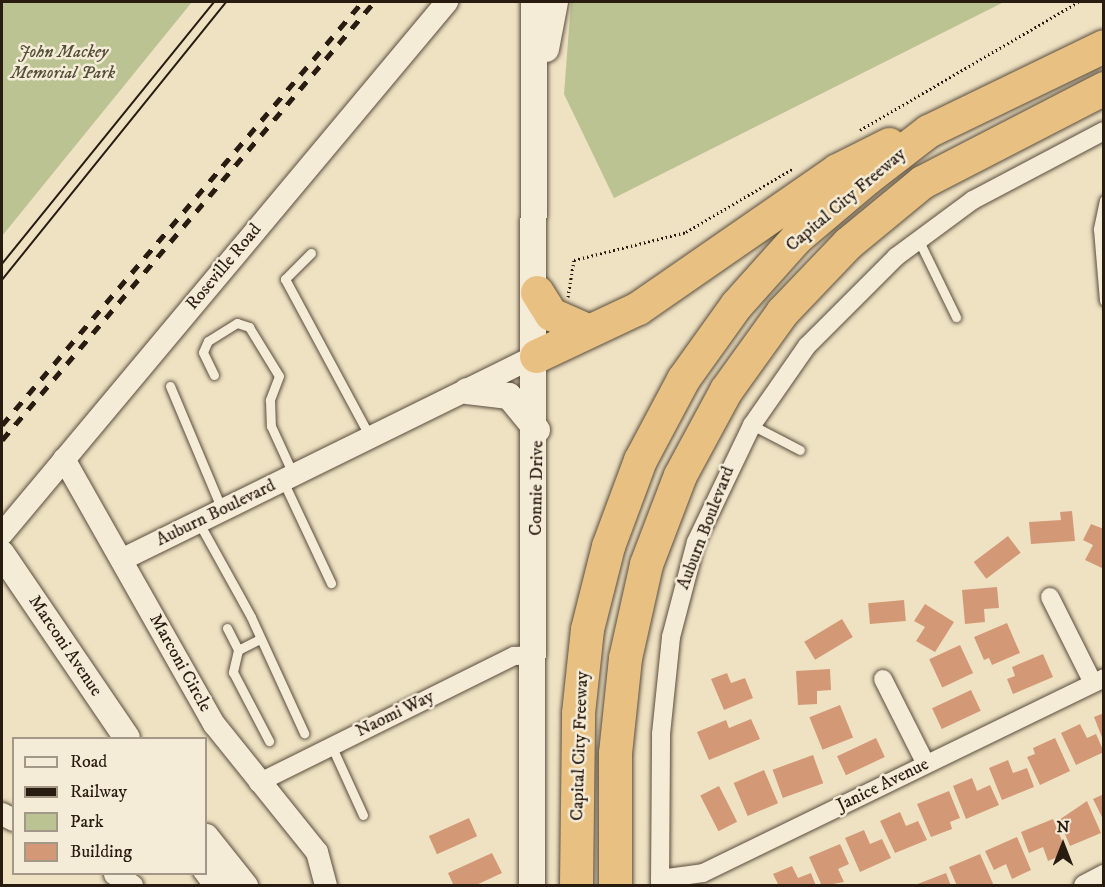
<!DOCTYPE html>
<style>
body{margin:0}
#map{position:relative;width:1105px;height:887px;overflow:hidden;background:#efe2c3;font-family:"IM FELL DW Pica",serif}
div>[style]{position:absolute}
[style*='--x']{left:calc(var(--x)*1px);top:calc(var(--y)*1px);width:calc(var(--w)*1px);rotate:calc(var(--a)*1deg)}
.green>*{inset:0;background:#bbc393}
.building>*{inset:0;background:#d39976;transform-origin:0 0}
.path>*{height:3px;margin-top:-1.5px;transform-origin:0;background:repeating-linear-gradient(90deg,#281b10 0 1.5px,transparent 0 4.5px)}
.roads{filter:drop-shadow(0 0 2px #5a4d3d) drop-shadow(0 0 2px #5a4d3d)}
.service>*{height:9px;margin:-4.5px;padding:0 4.5px;transform-origin:4.5px;border-radius:4.5px;background:#f5ecd8}
.minor>*{height:18px;margin:-9px;padding:0 9px;transform-origin:9px;border-radius:9px;background:#f5ecd8}
.tertiary>*{height:22px;margin:-11px;padding:0 11px;transform-origin:11px;border-radius:11px;background:#f5ecd8}
.secondary>*{height:26px;margin:-13px;padding:0 13px;transform-origin:13px;border-radius:13px;background:#f5ecd8}
.motorway>*{height:33px;margin:-16.5px;padding:0 16.5px;transform-origin:16.5px;border-radius:16.5px;background:#e8c182}
.tram>*{height:1.5px;margin:-0.75px;padding:0 0.75px;transform-origin:0.75px;border-radius:0.75px;background:#281b10}
.rail>*{height:4.5px;margin-top:-2.25px;transform-origin:0;background:repeating-linear-gradient(90deg,#281b10 0 10px,transparent 0 20px)}
span{translate:-50% -50%;white-space:nowrap;text-align:center;line-height:1.15;-webkit-text-stroke:5px #f5ecd8;paint-order:stroke}
.park-label{font-size:18px;color:#544d37;font-style:italic}
.street-label{font-size:18px;color:#281b10}
.frame{position:absolute;inset:0;border:3px solid #281b10;pointer-events:none}
.legend{position:absolute;left:12px;top:737px;width:195px;height:138px;box-sizing:border-box;background:#f5ecd8;border:2px solid #a39888;margin:0;padding:8px 10px;list-style:none;font-size:18px;color:#281b10}
.legend li{display:flex;align-items:center;gap:12px;height:30px}
.legend b{width:30px;border:2px solid #a39888}
.north{position:absolute;left:1033px;top:815px;width:60px;height:60px;-webkit-text-stroke:4px #f5ecd8;paint-order:stroke;rotate:0deg;font-size:16px;font-weight:700;line-height:24px;text-align:center;color:#281b10}
.north::after{content:'';display:block;margin:auto;width:21px;height:27px;background:#281b10;clip-path:polygon(50% 0,100% 100%,50% 72%,0 100%)}
</style>
<div id="map">
<div class="green">
<div style="clip-path:polygon(2px 2px,192px 2px,2px 236px)"></div>
<div style="clip-path:polygon(571px 2px,1004px 2px,614px 198px,564px 94px)"></div>
</div>
<div class="building">
<div style="clip-path:polygon(1072px 511px,1075px 541px,1031px 544px,1029px 522px,1061px 520px,1060px 512px)"></div>
<div style="clip-path:polygon(1091px 524px,1104px 529px,1104px 569px,1085px 560px,1093px 545px,1083px 540px)"></div>
<div style="left:1008px;top:536px;width:21px;height:43px;rotate:53deg"></div>
<div style="clip-path:polygon(997px 587px,999px 608px,984px 609px,985px 622px,965px 624px,962px 590px)"></div>
<div style="left:904px;top:600px;width:21px;height:36px;rotate:85deg"></div>
<div style="clip-path:polygon(925px 604px,954px 622px,935px 652px,916px 641px,925px 627px,914px 621px)"></div>
<div style="left:842px;top:619px;width:21px;height:44px;rotate:59deg"></div>
<div style="clip-path:polygon(1007px 623px,1020px 653px,992px 665px,989px 658px,984px 660px,974px 637px)"></div>
<div style="left:960px;top:645px;width:31px;height:34px;rotate:65deg"></div>
<div style="clip-path:polygon(1043px 654px,1053px 677px,1013px 694px,1007px 679px,1015px 676px,1012px 667px)"></div>
<div style="clip-path:polygon(830px 669px,831px 690px,817px 691px,817px 704px,798px 705px,796px 671px)"></div>
<div style="clip-path:polygon(727px 673px,731px 683px,745px 678px,753px 698px,724px 710px,711px 679px)"></div>
<div style="left:971px;top:690px;width:23px;height:43px;rotate:65deg"></div>
<div style="left:840px;top:705px;width:35px;height:33px;rotate:68deg"></div>
<div style="clip-path:polygon(1104px 713px,1104px 740px,1103px 740px,1094px 717px)"></div>
<div style="clip-path:polygon(751px 719px,760px 739px,709px 760px,697px 732px,726px 720px,729px 728px)"></div>
<div style="clip-path:polygon(1080px 724px,1087px 738px,1096px 734px,1104px 752px,1076px 765px,1061px 733px)"></div>
<div style="left:876px;top:738px;width:21px;height:43px;rotate:65deg"></div>
<div style="clip-path:polygon(1055px 738px,1070px 771px,1040px 785px,1027px 757px,1035px 754px,1033px 748px)"></div>
<div style="left:813px;top:755px;width:30px;height:43px;rotate:70deg"></div>
<div style="clip-path:polygon(1008px 760px,1013px 773px,1027px 768px,1034px 787px,1002px 800px,989px 768px)"></div>
<div style="left:764px;top:770px;width:36px;height:33px;rotate:67deg"></div>
<div style="clip-path:polygon(972px 778px,977px 791px,990px 785px,999px 805px,966px 819px,953px 786px)"></div>
<div style="left:719px;top:786px;width:40px;height:21px;rotate:63deg"></div>
<div style="clip-path:polygon(949px 791px,960px 818px,950px 822px,952px 829px,931px 837px,917px 804px)"></div>
<div style="clip-path:polygon(1104px 794px,1104px 816px,1102px 817px,1093px 799px)"></div>
<div style="clip-path:polygon(1087px 801px,1101px 833px,1070px 846px,1059px 820px)"></div>
<div style="clip-path:polygon(900px 812px,906px 826px,918px 821px,927px 840px,895px 853px,880px 821px)"></div>
<div style="left:469px;top:818px;width:20px;height:44px;rotate:66deg"></div>
<div style="clip-path:polygon(1053px 819px,1067px 853px,1048px 861px,1043px 847px,1029px 853px,1021px 832px)"></div>
<div style="clip-path:polygon(864px 830px,870px 844px,882px 839px,891px 858px,860px 872px,845px 838px)"></div>
<div style="clip-path:polygon(1017px 837px,1031px 870px,1012px 879px,1006px 864px,994px 870px,985px 851px)"></div>
<div style="clip-path:polygon(840px 844px,849px 864px,838px 869px,844px 882px,822px 886px,809px 857px)"></div>
<div style="clip-path:polygon(492px 853px,502px 873px,474px 886px,454px 886px,448px 873px)"></div>
<div style="clip-path:polygon(980px 854px,994px 886px,957px 886px,949px 867px)"></div>
<div style="clip-path:polygon(792px 866px,798px 878px,811px 873px,816px 886px,779px 886px,773px 874px)"></div>
<div style="clip-path:polygon(946px 873px,951px 886px,915px 886px,915px 885px)"></div>
</div>
<div class="path">
<div style="--x:860;--y:130;--w:253;--a:-30.4"></div>
<div style="--x:568;--y:297;--w:37;--a:-81"></div>
<div style="--x:574;--y:260;--w:115;--a:-14"></div>
<div style="--x:686;--y:232;--w:126;--a:-30.7"></div>
</div>
<div class="roads">
<div class="service">
<div style="--x:1104;--y:200;--w:30;--a:102"></div>
<div style="--x:1098;--y:229;--w:72;--a:85.2"></div>
<div style="--x:918;--y:239;--w:87;--a:64"></div>
<div style="--x:311;--y:253;--w:37;--a:135"></div>
<div style="--x:285;--y:279;--w:179;--a:61.7"></div>
<div style="--x:214;--y:375;--w:25;--a:-116"></div>
<div style="--x:203;--y:352;--w:12;--a:-66"></div>
<div style="--x:208;--y:341;--w:34;--a:-32"></div>
<div style="--x:237;--y:323;--w:13;--a:18"></div>
<div style="--x:249;--y:327;--w:57;--a:58.5"></div>
<div style="--x:279;--y:376;--w:26;--a:111"></div>
<div style="--x:270;--y:400;--w:26;--a:88"></div>
<div style="--x:271;--y:426;--w:53;--a:65.4"></div>
<div style="--x:170;--y:386;--w:134;--a:67.2"></div>
<div style="--x:752;--y:425;--w:54;--a:27.5"></div>
<div style="--x:283;--y:481;--w:113;--a:64.8"></div>
<div style="--x:199;--y:523;--w:107;--a:61"></div>
<div style="--x:251;--y:617;--w:128;--a:65.4"></div>
<div style="--x:227;--y:628;--w:25;--a:63"></div>
<div style="--x:238;--y:650;--w:23;--a:103"></div>
<div style="--x:233;--y:672;--w:78;--a:62.4"></div>
<div style="--x:238;--y:650;--w:25;--a:-27"></div>
<div style="--x:331;--y:745;--w:77;--a:65.4"></div>
</div>
<div class="minor">
<div style="--x:1050;--y:597;--w:96;--a:63.4"></div>
<div style="--x:883;--y:679;--w:95;--a:63.2"></div>
<div style="--x:258;--y:783;--w:286;--a:-26.4"></div>
<div style="--x:514;--y:656;--w:21;--a:-3"></div>
<div style="--x:660;--y:879;--w:43;--a:-7.9"></div>
<div style="--x:703;--y:873;--w:446;--a:-25.9"></div>
<div style="--x:660;--y:886;--w:152;--a:-89.6"></div>
<div style="--x:661;--y:734;--w:98;--a:-84.1"></div>
<div style="--x:671;--y:637;--w:98;--a:-75.3"></div>
<div style="--x:696;--y:542;--w:130;--a:-64.4"></div>
<div style="--x:752;--y:425;--w:96;--a:-55.2"></div>
<div style="--x:807;--y:346;--w:126;--a:-45"></div>
<div style="--x:896;--y:257;--w:96;--a:-36.5"></div>
<div style="--x:973;--y:200;--w:148;--a:-27.8"></div>
</div>
<div class="tertiary">
<div style="--x:64;--y:459;--w:305;--a:60.5"></div>
<div style="--x:214;--y:724;--w:164;--a:51.2"></div>
<div style="--x:317;--y:852;--w:35;--a:75"></div>
<div style="--x:2;--y:534;--w:694;--a:-50.09"></div>
<div style="--x:123;--y:559;--w:460;--a:-26.2"></div>
<div style="--x:2;--y:814;--w:13;--a:27"></div>
<div style="--x:115;--y:874;--w:21;--a:35"></div>
<div style="--x:1085;--y:886;--w:21;--a:-28"></div>
</div>
<div class="secondary">
<div style="--x:546;--y:49;--w:48;--a:-79.2"></div>
<div style="--x:467;--y:391;--w:42;--a:6.8"></div>
<div style="--x:509;--y:396;--w:44;--a:50.5"></div>
<div style="--x:2;--y:554;--w:222;--a:55.8"></div>
<div style="--x:206;--y:837;--w:63;--a:51.5"></div>
<div style="--x:206;--y:870;--w:20;--a:53"></div>
<div style="--x:532;--y:886;--w:884;--a:-89.87"></div>
</div>
<div class="motorway">
<div style="--x:537;--y:292;--w:26;--a:58"></div>
<div style="--x:551;--y:314;--w:39;--a:24"></div>
<div style="--x:536;--y:356;--w:113;--a:-25.2"></div>
<div style="--x:638;--y:308;--w:242;--a:-34.7"></div>
<div style="--x:837;--y:170;--w:58;--a:-26.6"></div>
<div style="--x:576;--y:886;--w:173;--a:-89.3"></div>
<div style="--x:578;--y:713;--w:84;--a:-83.9"></div>
<div style="--x:587;--y:629;--w:86;--a:-75.8"></div>
<div style="--x:608;--y:546;--w:92;--a:-69.6"></div>
<div style="--x:640;--y:460;--w:92;--a:-62"></div>
<div style="--x:683;--y:379;--w:91;--a:-54.4"></div>
<div style="--x:736;--y:305;--w:90;--a:-48.2"></div>
<div style="--x:796;--y:238;--w:93;--a:-40.2"></div>
<div style="--x:867;--y:178;--w:77;--a:-37.6"></div>
<div style="--x:928;--y:131;--w:195;--a:-25.8"></div>
<div style="--x:615;--y:886;--w:133;--a:-90"></div>
<div style="--x:615;--y:753;--w:96;--a:-84"></div>
<div style="--x:625;--y:658;--w:96;--a:-77.4"></div>
<div style="--x:646;--y:564;--w:95;--a:-69.1"></div>
<div style="--x:680;--y:475;--w:97;--a:-61.6"></div>
<div style="--x:726;--y:390;--w:96;--a:-54.3"></div>
<div style="--x:782;--y:312;--w:95;--a:-46.3"></div>
<div style="--x:848;--y:243;--w:96;--a:-39.5"></div>
<div style="--x:922;--y:182;--w:205;--a:-27.3"></div>
</div>
</div>
<div class="tram">
<div style="--x:2;--y:264;--w:337;--a:-51"></div>
<div style="--x:2;--y:280;--w:357;--a:-51.1"></div>
</div>
<div class="rail">
<div style="--x:2;--y:425;--w:555;--a:-49.6"></div>
<div style="--x:2;--y:440;--w:575;--a:-49.66"></div>
</div>
<div class="park-label">
<span style="left:63px;top:63px">John Mackey<br>Memorial Park</span>
</div>
<div class="street-label">
<span style="left:846px;top:200px;rotate:-40deg">Capital City Freeway</span>
<span style="left:224px;top:267px;rotate:-50deg">Roseville Road</span>
<span style="left:537px;top:488px;rotate:-89deg">Connie Drive</span>
<span style="left:216px;top:513px;rotate:-26deg">Auburn Boulevard</span>
<span style="left:706px;top:528px;rotate:-69deg">Auburn Boulevard</span>
<span style="left:65px;top:646px;rotate:56deg">Marconi Avenue</span>
<span style="left:180px;top:663px;rotate:61deg">Marconi Circle</span>
<span style="left:395px;top:714px;rotate:-26deg">Naomi Way</span>
<span style="left:580px;top:746px;rotate:-88deg">Capital City Freeway</span>
<span style="left:883px;top:785px;rotate:-26deg">Janice Avenue</span>
</div>
<div class="frame"></div>
<ul class="legend">
<li><b style="height:8px;background:#f5ecd8"></b>Road</li>
<li><b style="height:8px;background:#281b10"></b>Railway</li>
<li><b style="height:16px;background:#bbc393"></b>Park</li>
<li><b style="height:16px;background:#d39976"></b>Building</li>
</ul>
<div class="north">N</div>
</div>
